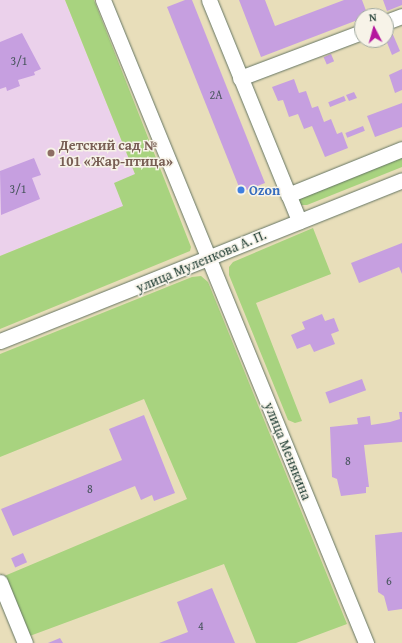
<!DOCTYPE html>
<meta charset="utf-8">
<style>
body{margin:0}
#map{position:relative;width:402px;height:643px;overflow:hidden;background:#e8deba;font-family:"Gentium Book Plus",serif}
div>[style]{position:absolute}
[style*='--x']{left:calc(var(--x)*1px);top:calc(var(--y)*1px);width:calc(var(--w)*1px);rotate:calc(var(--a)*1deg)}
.built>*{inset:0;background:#ebd1eb}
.green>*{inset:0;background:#a8d37f}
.building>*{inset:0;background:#c69fe0;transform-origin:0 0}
.roads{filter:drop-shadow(0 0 1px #657563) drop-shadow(0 0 1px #657563)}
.minor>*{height:15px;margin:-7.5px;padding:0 7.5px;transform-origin:7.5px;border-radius:7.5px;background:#fff}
.dots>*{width:11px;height:11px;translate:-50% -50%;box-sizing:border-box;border:2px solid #f7f3e8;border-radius:50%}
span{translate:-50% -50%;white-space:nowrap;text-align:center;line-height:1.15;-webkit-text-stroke:3px #f7f3e8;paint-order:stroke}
.number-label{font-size:12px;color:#49565f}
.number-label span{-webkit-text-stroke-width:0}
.education-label{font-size:14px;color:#785e54;font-weight:700}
.left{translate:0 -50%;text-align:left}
.shop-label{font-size:14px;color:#366cbe;font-weight:700}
.street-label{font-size:14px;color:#1f3d34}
.north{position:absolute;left:354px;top:8px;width:40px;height:40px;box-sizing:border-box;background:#f7f3e8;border:1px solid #a1aaa0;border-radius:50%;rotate:354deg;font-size:11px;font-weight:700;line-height:16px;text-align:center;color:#1f3d34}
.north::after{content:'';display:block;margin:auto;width:14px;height:18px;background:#b5179e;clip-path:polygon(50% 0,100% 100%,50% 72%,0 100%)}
</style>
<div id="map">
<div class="built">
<div style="clip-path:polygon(0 0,65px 0,135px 174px,123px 206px,0 256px)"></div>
</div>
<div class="green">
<div style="clip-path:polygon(65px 0,94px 0,191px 247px,190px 251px,0 329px,0 256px,123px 206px,114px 183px,135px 174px)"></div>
<div style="clip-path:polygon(402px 153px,402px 167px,307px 205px,298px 205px,296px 196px)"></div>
<div style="clip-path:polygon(313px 228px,331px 274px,256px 303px,302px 421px,295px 423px,288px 420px,229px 275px,229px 267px,233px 262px)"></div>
<div style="clip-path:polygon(201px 276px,208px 282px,347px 624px,296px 643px,256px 643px,224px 564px,27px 637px,2px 577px,187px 499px,144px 399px,0 457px,0 354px,192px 277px)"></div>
</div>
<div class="building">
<div style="clip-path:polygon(185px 0,192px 0,265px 183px,241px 192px,167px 7px)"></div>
<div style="clip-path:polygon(239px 0,265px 0,275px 26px,344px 0,362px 0,368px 16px,261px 57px)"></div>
<div style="clip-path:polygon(383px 0,402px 0,402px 5px,387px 11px)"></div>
<div style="clip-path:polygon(391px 30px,400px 51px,392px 55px,386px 40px,386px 32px)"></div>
<div style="clip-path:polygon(22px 33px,41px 69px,34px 72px,35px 75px,18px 80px,20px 86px,7px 91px,6px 87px,0 89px,0 42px)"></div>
<div style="left:331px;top:54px;width:8px;height:8px;rotate:67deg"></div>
<div style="clip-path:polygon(402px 69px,402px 90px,395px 93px,389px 75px)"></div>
<div style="clip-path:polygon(294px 79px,299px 93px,306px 91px,312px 108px,318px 106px,324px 122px,331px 119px,337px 134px,342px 132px,348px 148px,325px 157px,312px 126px,304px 129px,298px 114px,289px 117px,283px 100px,278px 101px,272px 87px)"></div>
<div style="clip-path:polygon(354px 92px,357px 98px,349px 101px,346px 95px)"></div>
<div style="left:344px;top:96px;width:5px;height:17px;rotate:68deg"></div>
<div style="clip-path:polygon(402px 103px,402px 127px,375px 137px,367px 116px)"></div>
<div style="left:363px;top:126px;width:5px;height:19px;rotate:68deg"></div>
<div style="clip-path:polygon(34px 158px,41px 175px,32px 178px,40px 199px,1px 215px,0 171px)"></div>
<div style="clip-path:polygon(402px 243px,402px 274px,399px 267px,359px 283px,351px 263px)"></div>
<div style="clip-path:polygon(322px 314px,325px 321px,334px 318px,339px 331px,331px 334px,335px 344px,314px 352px,310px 344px,297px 349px,291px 335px,305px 329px,302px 322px)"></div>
<div style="left:362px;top:379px;width:12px;height:39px;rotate:70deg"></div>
<div style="clip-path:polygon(399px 412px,402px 412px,402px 442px,364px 445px,369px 487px,366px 487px,366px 493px,341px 496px,337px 479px,332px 477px,330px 427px,358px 424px,357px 418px,370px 416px,371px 425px,390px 422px,400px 419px)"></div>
<div style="clip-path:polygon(144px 415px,175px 493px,154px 501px,152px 495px,141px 500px,135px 486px,13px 536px,1px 509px,122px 460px,109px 429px)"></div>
<div style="clip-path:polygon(402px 532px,402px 609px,388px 611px,384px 596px,378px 592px,375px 535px)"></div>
<div style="left:23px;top:553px;width:10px;height:13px;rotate:66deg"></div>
<div style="clip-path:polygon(212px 588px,235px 643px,159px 643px,188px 632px,177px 602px)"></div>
<div style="clip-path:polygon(60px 638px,63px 643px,48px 643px)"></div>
</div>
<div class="roads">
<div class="minor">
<div style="--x:103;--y:0;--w:695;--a:67.75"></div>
<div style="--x:209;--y:0;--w:239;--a:67.8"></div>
<div style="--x:386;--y:22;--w:17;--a:-21"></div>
<div style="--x:240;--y:78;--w:130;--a:-20.7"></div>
<div style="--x:288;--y:195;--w:123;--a:-22"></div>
<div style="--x:0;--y:341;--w:433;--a:-21.8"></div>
<div style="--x:0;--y:582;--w:66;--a:67.7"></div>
</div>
</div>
<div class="dots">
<div style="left:51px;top:153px;background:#8d6e63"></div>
<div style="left:241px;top:190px;background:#3f7fe0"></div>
</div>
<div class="number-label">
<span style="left:19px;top:61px">3/1</span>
<span style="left:216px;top:95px">2А</span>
<span style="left:18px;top:189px">3/1</span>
<span style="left:348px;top:461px">8</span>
<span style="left:90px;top:489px">8</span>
<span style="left:389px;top:581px">6</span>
<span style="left:201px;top:626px">4</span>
</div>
<div class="education-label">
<span class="left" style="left:59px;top:153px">Детский сад №<br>101 «Жар-птица»</span>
</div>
<div class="shop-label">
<span class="left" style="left:249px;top:190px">Ozon</span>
</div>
<div class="street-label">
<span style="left:201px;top:261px;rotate:-23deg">улица Муленкова А. П.</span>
<span style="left:288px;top:451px;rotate:68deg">улица Менякина</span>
</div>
<div class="north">N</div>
</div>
